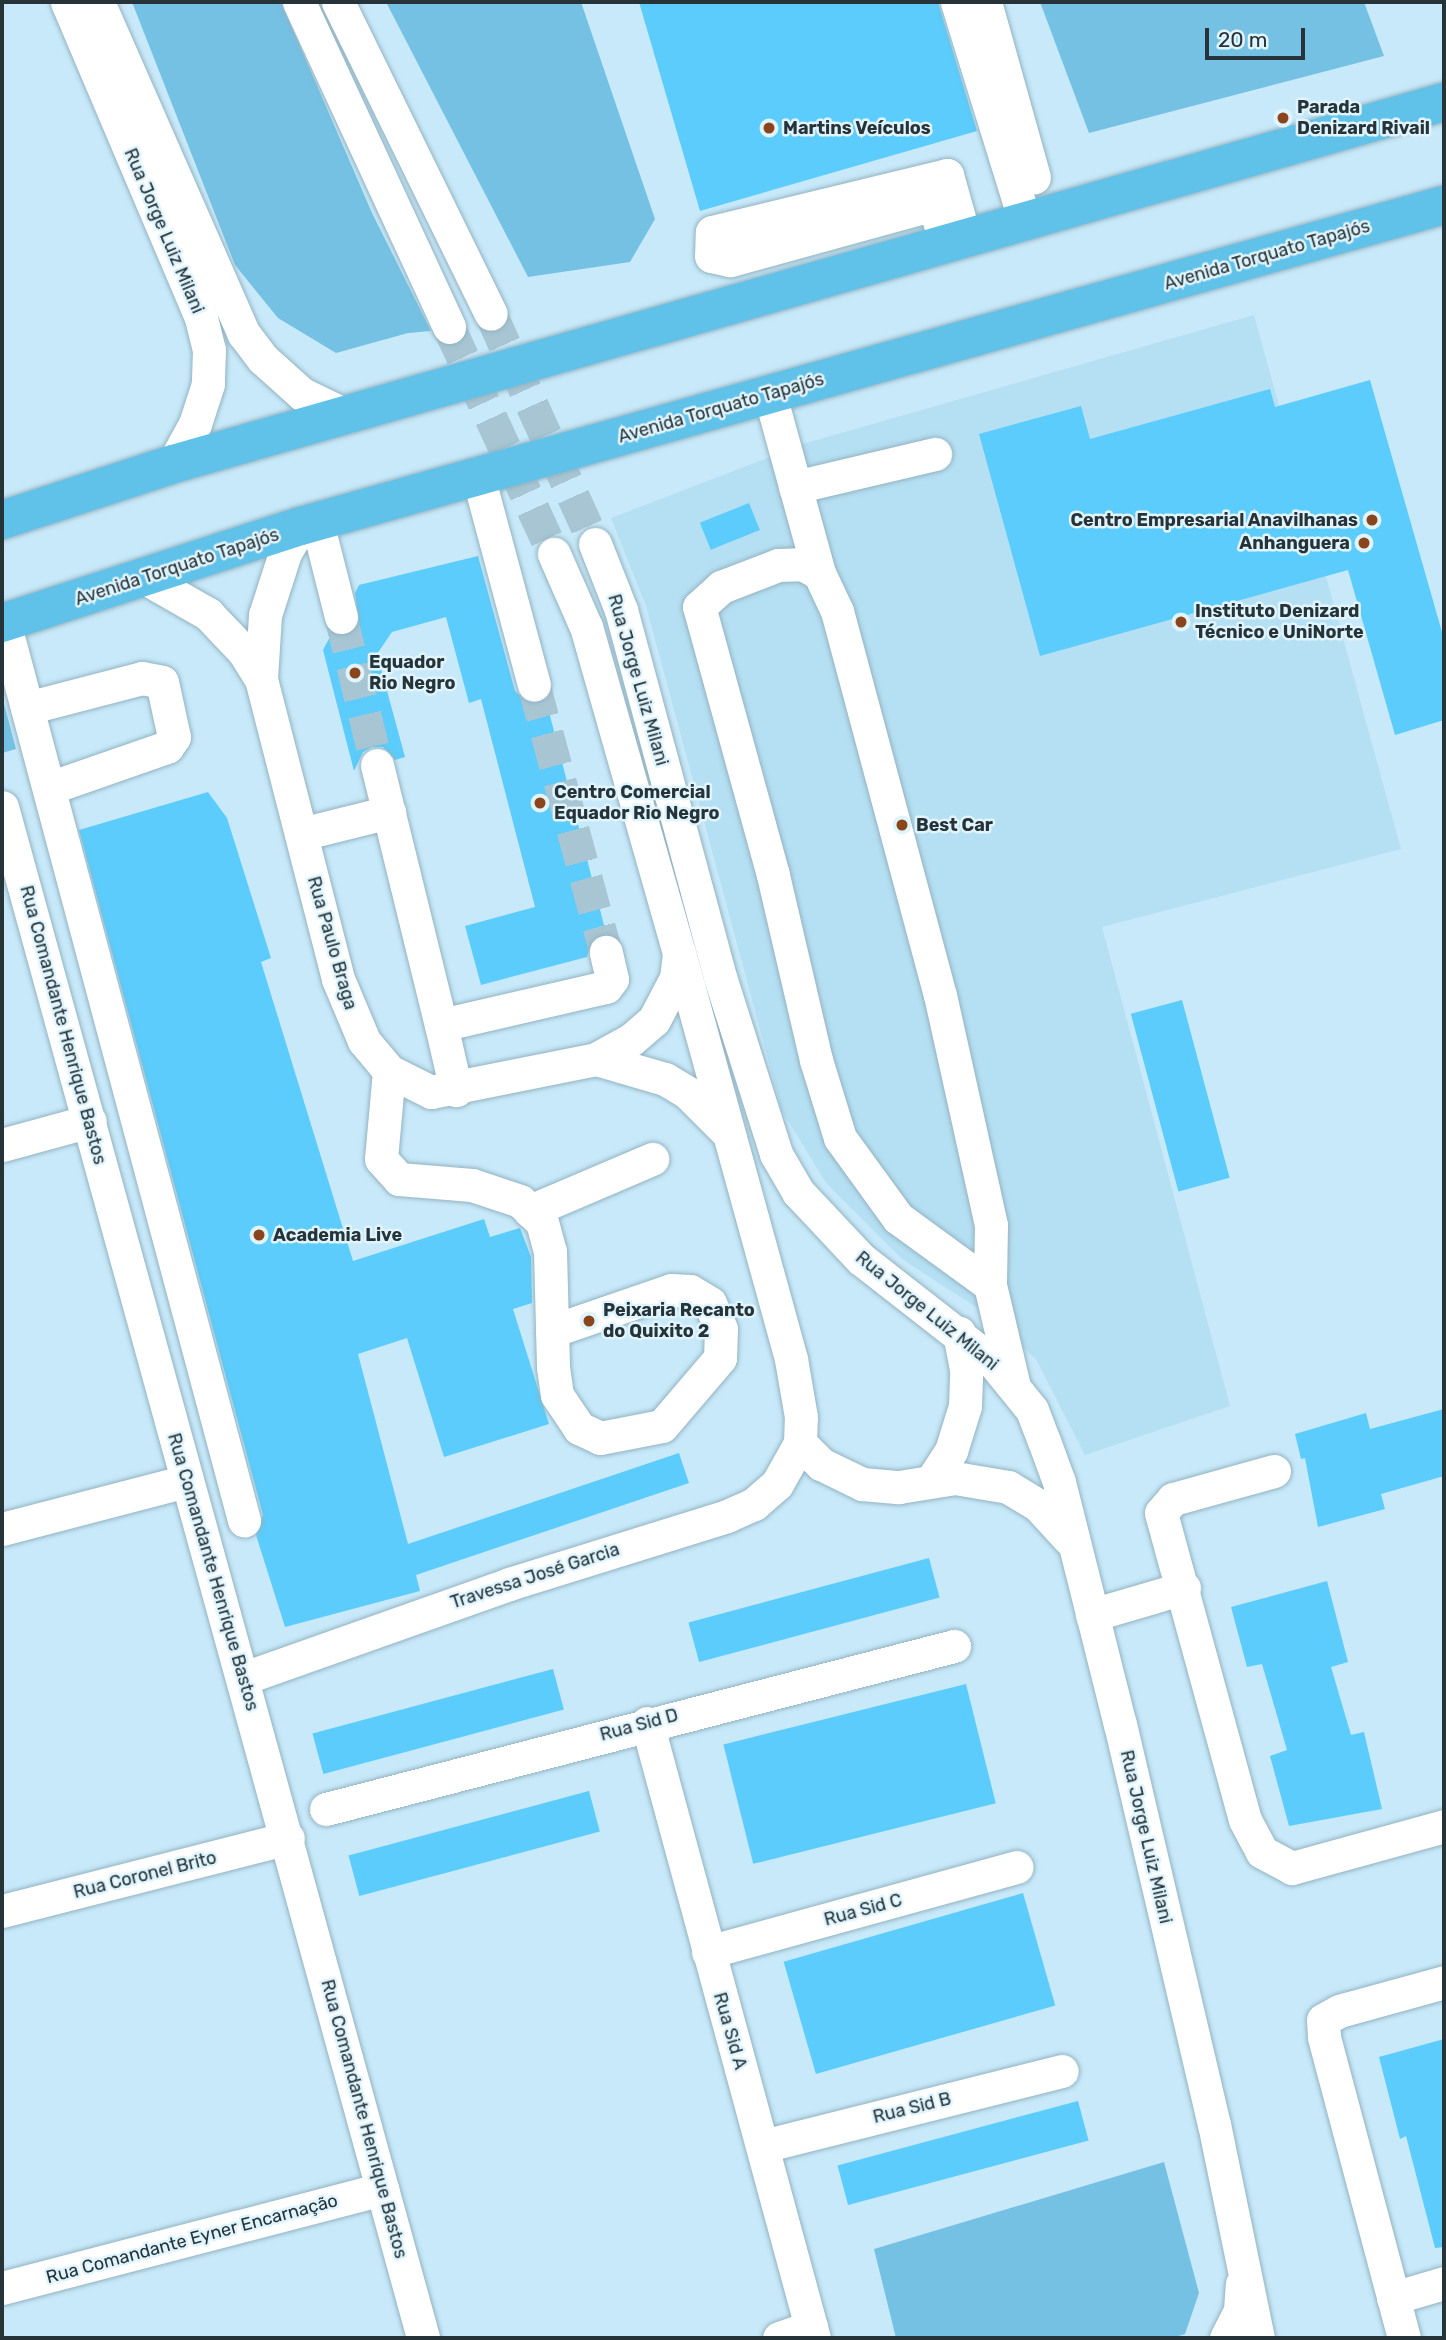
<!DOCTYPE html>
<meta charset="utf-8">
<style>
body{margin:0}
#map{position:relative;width:1446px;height:2340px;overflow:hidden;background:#c8e9f9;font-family:Rubik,sans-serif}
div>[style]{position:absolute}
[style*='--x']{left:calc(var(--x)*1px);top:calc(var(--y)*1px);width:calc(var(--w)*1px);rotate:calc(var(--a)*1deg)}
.built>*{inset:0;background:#b5dff2}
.green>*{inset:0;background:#74c1e3}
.building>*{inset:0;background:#5bccfb;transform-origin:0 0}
.minor-tunnel>*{height:33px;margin-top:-16.5px;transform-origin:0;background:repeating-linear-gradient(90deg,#a8c5d3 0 33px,transparent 0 50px)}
.roads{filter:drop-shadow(0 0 2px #93b3c2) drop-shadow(0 0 2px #93b3c2)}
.minor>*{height:33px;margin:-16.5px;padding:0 16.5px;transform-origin:16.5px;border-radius:16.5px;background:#fff}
.highway>*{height:38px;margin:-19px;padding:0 19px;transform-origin:19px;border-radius:19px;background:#60c1e9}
.dots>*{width:19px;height:19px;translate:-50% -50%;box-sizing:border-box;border:4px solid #e0f4fd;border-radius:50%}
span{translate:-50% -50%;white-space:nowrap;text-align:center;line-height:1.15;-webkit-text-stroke:5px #e0f4fd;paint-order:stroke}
.poi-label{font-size:18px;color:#263339;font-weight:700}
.left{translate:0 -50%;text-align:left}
.right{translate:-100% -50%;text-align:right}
.street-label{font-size:18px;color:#263339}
.frame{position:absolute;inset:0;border:4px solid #263339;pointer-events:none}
.scale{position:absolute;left:1205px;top:28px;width:100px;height:32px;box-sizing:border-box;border:4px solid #263339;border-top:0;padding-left:9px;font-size:21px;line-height:24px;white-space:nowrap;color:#263339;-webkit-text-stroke:5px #e0f4fd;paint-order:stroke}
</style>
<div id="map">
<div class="built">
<div style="clip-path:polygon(1254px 315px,1401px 849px,1102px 927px,1230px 1406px,1085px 1455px,1036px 1359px,976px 1307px,902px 1259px,826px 1183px,782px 1111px,646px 606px,611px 518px,806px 443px)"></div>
</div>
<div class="green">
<div style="clip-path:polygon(132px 2px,281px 2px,372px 213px,431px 331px,408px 333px,336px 353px,278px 318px,235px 265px)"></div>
<div style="clip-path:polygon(386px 2px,581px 2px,655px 219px,630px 262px,528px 277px)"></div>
<div style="clip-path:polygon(1040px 2px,1364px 2px,1384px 56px,1089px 133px)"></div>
<div style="clip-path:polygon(2px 696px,16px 749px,2px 753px)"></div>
<div style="clip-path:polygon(1164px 2162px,1199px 2293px,1185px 2334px,1172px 2338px,896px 2338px,874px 2249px)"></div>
</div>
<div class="building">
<div style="clip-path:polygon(639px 2px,938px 2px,977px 131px,700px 211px)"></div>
<div style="clip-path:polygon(1370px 380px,1444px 639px,1444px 720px,1395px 735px,1348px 570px,1040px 656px,979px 434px,1081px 406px,1090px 439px,1270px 389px,1275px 407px)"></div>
<div style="left:749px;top:503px;width:29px;height:53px;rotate:68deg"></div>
<div style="clip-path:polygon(478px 556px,515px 691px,528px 703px,546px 700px,606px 933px,593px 938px,587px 957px,481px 985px,465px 926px,535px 907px,481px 699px,469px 703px,446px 617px,392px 632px,377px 654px,405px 757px,395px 760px,383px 747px,372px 747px,363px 752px,354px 771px,323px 650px,332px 633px,346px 635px,359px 623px,355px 593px,359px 585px)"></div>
<div style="clip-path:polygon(208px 792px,227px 818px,271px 958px,261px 962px,353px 1261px,484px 1219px,490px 1237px,520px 1228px,531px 1257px,532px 1303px,513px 1309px,549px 1424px,444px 1457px,407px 1338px,358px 1354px,408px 1544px,679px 1453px,689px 1483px,416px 1575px,420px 1591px,285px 1627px,256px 1535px,263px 1515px,79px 830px)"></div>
<div style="left:1182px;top:1000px;width:184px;height:53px;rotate:75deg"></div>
<div style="clip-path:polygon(1444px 1409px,1444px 1476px,1381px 1494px,1385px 1509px,1318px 1527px,1305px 1458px,1301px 1459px,1295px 1434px,1366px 1413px,1370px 1429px)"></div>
<div style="left:929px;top:1558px;width:41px;height:249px;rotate:75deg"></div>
<div style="clip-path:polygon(1327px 1581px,1348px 1662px,1331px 1667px,1351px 1735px,1364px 1732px,1382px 1809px,1289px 1826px,1270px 1756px,1287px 1750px,1262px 1664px,1247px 1667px,1231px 1607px)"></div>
<div style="left:553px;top:1669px;width:42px;height:249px;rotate:75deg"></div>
<div style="left:966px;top:1684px;width:123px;height:250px;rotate:76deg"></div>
<div style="left:589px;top:1791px;width:42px;height:249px;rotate:75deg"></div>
<div style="left:1023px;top:1893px;width:117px;height:249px;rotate:74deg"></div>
<div style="clip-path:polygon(1444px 2039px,1444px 2247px,1435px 2248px,1406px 2136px,1400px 2139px,1379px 2057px)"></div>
<div style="left:1078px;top:2101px;width:41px;height:249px;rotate:75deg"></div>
</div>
<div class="minor-tunnel">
<div style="--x:491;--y:314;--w:252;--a:65.7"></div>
<div style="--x:449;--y:327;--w:250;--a:65.2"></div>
<div style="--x:341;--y:617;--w:152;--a:76.3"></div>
<div style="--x:534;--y:685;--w:277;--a:74.9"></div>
</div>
<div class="roads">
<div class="minor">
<div style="--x:67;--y:2;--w:343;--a:67"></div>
<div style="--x:201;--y:318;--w:33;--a:76"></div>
<div style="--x:209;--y:350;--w:34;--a:92"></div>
<div style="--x:208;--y:384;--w:42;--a:108"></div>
<div style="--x:195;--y:424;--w:46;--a:118.8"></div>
<div style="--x:98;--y:2;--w:363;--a:66.3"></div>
<div style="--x:244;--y:334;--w:31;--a:53"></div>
<div style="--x:263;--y:359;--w:52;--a:41.9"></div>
<div style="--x:302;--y:394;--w:51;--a:25.6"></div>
<div style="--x:299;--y:2;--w:358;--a:65.2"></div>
<div style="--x:338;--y:2;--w:347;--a:63.9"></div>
<div style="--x:957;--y:2;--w:230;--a:72.8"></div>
<div style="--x:985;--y:2;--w:182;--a:74.4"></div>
<div style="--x:946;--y:245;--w:43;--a:-106.3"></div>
<div style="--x:934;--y:204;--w:212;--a:164.6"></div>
<div style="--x:730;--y:260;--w:19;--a:-168"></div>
<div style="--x:711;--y:256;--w:24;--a:-88"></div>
<div style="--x:712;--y:232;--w:242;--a:-13.6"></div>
<div style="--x:947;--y:175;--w:66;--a:74.3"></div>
<div style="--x:770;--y:395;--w:185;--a:74.6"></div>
<div style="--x:478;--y:476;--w:216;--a:75"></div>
<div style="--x:795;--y:487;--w:144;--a:-13.3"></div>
<div style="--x:317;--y:522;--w:98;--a:75.8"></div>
<div style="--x:301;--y:526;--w:31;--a:121"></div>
<div style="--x:285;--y:553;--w:65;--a:107.9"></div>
<div style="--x:265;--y:615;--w:64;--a:93.6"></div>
<div style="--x:261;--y:679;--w:310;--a:75.6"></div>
<div style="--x:338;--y:979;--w:67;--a:67.2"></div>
<div style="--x:364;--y:1041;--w:39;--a:50"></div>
<div style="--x:389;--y:1071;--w:47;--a:26.6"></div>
<div style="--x:431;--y:1092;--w:168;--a:-11.3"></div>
<div style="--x:596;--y:1059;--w:41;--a:-29.1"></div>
<div style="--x:632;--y:1039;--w:29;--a:-41"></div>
<div style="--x:654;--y:1020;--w:47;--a:-62.4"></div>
<div style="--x:676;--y:978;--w:23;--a:-83"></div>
<div style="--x:595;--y:544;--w:71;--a:68.5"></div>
<div style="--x:621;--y:610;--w:380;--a:74.9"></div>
<div style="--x:720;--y:977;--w:186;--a:72.4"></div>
<div style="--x:776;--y:1154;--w:44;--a:59.9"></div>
<div style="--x:798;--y:1192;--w:92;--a:46.8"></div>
<div style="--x:861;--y:1259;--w:169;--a:38"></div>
<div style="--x:994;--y:1363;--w:60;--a:51"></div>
<div style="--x:1032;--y:1410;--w:33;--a:69"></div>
<div style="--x:1044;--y:1441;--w:44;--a:69.9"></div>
<div style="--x:1059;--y:1482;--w:250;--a:75.9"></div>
<div style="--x:1120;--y:1724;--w:411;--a:76.8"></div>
<div style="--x:1214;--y:2124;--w:218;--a:78.4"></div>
<div style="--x:145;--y:578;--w:73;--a:29.7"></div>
<div style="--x:208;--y:614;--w:52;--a:46.5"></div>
<div style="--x:244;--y:652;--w:32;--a:58"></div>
<div style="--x:4;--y:622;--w:930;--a:75.04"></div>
<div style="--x:27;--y:708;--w:119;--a:-14.6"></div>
<div style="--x:142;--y:678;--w:20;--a:11"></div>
<div style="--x:162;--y:682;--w:56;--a:77.7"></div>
<div style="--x:174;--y:737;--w:12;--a:125"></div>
<div style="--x:167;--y:747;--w:125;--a:160.8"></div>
<div style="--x:377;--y:765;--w:268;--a:76.2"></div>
<div style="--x:441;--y:1025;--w:169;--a:-13"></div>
<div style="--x:606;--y:987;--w:10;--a:-53"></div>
<div style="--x:612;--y:979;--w:28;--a:-103"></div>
<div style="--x:2;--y:807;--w:1588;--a:74.62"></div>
<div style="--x:301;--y:834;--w:91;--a:-14"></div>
<div style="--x:441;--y:1025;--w:67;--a:77"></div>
<div style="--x:596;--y:1059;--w:72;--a:16.2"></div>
<div style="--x:665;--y:1079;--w:27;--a:31"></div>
<div style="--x:688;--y:1093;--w:57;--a:45"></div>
<div style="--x:389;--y:1071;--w:88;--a:95.2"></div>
<div style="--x:381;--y:1159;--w:27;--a:48"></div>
<div style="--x:399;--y:1179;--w:73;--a:4.7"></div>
<div style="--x:472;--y:1185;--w:51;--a:18.4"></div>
<div style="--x:520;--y:1201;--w:30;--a:44"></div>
<div style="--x:542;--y:1222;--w:30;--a:75"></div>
<div style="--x:550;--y:1251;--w:116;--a:88.5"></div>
<div style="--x:553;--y:1367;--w:28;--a:82"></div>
<div style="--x:557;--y:1395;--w:40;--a:56"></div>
<div style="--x:579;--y:1428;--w:23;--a:25"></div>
<div style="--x:600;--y:1438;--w:63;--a:-11"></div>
<div style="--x:662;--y:1426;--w:89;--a:-49.5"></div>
<div style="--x:720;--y:1358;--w:29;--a:-88"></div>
<div style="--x:721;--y:1329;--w:28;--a:-113"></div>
<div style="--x:710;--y:1303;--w:23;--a:-149"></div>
<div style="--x:690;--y:1291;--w:19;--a:-177"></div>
<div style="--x:671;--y:1290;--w:126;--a:161"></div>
<div style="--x:2;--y:1145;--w:91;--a:-15.3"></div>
<div style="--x:530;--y:1211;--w:133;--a:-23.1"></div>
<div style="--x:990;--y:1285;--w:114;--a:-143.9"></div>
<div style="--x:898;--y:1218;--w:99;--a:-125.9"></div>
<div style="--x:840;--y:1138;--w:82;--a:-107.1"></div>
<div style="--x:816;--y:1060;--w:190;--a:-103.1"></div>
<div style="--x:773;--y:875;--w:278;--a:-105.4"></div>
<div style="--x:699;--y:607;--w:30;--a:-42"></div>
<div style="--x:721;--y:587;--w:61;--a:-21.1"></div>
<div style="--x:778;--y:565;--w:24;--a:-2"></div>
<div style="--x:802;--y:564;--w:19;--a:28"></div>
<div style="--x:819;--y:573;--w:42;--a:64.7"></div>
<div style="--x:837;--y:611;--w:398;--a:75"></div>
<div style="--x:940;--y:995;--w:236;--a:77.5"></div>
<div style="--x:991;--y:1225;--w:60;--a:91"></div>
<div style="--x:990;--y:1285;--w:100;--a:76.7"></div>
<div style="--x:800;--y:1443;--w:30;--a:45"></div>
<div style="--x:821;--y:1464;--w:46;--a:26"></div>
<div style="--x:862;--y:1484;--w:37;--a:5"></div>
<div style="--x:899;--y:1487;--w:57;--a:-9.1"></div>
<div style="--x:955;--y:1478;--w:54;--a:9.6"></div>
<div style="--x:1008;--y:1487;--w:35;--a:31"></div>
<div style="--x:1038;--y:1505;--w:47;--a:47.6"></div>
<div style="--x:1274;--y:1471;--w:105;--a:164.5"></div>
<div style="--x:1173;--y:1499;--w:18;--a:131"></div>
<div style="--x:1161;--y:1513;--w:318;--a:74.7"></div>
<div style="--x:1245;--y:1820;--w:36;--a:62"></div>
<div style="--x:1262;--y:1852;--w:34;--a:28"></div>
<div style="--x:1292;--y:1868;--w:158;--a:-15.4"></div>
<div style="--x:932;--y:1480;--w:35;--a:-57"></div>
<div style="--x:951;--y:1451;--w:47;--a:-72.7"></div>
<div style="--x:965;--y:1406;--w:37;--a:-88"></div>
<div style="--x:966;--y:1369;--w:37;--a:-101"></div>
<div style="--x:2;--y:1529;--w:190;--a:-14.6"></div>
<div style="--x:1092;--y:1615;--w:96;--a:-16.4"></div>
<div style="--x:244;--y:1678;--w:281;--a:-19.5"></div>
<div style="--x:509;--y:1584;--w:228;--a:-17.3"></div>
<div style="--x:727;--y:1516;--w:30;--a:-24"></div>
<div style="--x:754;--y:1504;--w:30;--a:-41"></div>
<div style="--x:777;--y:1484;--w:47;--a:-60.7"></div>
<div style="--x:800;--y:1443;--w:26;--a:-88"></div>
<div style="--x:801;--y:1417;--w:59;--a:-99.8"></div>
<div style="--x:791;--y:1359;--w:421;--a:-105.4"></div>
<div style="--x:679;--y:953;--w:339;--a:-105.9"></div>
<div style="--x:586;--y:627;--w:80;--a:-113.7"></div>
<div style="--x:647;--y:1723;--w:637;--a:74.81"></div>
<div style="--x:326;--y:1809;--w:649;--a:-14.55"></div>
<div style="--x:2;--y:1911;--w:295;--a:-14.3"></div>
<div style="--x:708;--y:1952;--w:320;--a:-15.4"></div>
<div style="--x:763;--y:2146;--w:308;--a:-14.1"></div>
<div style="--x:2;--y:2288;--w:393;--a:-14.6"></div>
<div style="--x:1393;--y:2298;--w:53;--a:-16.4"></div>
<div style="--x:779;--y:2338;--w:34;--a:-19"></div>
<div style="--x:1226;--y:2338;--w:31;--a:-63"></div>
<div style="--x:1240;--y:2310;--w:26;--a:-86"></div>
<div style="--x:1404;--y:2338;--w:311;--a:-104.9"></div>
<div style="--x:1324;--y:2037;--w:17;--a:-93"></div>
<div style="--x:1323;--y:2020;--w:18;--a:-29"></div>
<div style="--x:1339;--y:2011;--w:109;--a:-15.4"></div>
</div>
<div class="highway">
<div style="--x:2;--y:520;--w:180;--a:-18.1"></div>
<div style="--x:173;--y:464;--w:1322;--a:-15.9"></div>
<div style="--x:2;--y:623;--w:314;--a:-18"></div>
<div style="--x:301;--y:526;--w:1187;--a:-15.69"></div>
</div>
</div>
<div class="dots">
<div style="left:1283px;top:118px;background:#8a451c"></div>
<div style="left:769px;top:128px;background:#8a451c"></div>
<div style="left:1372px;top:520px;background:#8a451c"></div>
<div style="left:1364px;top:543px;background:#8a451c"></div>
<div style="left:1181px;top:622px;background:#8a451c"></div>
<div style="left:355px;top:673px;background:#8a451c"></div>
<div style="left:540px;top:803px;background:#8a451c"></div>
<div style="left:902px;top:825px;background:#8a451c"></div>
<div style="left:259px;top:1235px;background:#8a451c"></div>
<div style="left:589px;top:1321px;background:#8a451c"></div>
</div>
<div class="poi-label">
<span class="left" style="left:1297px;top:118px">Parada<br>Denizard Rivail</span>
<span class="left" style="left:783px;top:128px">Martins Veículos</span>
<span class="right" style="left:1358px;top:520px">Centro Empresarial Anavilhanas</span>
<span class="right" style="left:1350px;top:543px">Anhanguera</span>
<span class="left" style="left:1195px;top:622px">Instituto Denizard<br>Técnico e UniNorte</span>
<span class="left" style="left:369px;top:673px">Equador<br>Rio Negro</span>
<span class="left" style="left:554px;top:803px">Centro Comercial<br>Equador Rio Negro</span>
<span class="left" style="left:916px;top:825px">Best Car</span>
<span class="left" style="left:273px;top:1235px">Academia Live</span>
<span class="left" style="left:603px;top:1321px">Peixaria Recanto<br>do Quixito 2</span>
</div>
<div class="street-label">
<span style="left:164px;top:231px;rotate:67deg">Rua Jorge Luiz Milani</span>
<span style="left:1267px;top:255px;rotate:-16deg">Avenida Torquato Tapajós</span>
<span style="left:721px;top:408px;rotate:-16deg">Avenida Torquato Tapajós</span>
<span style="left:177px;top:567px;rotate:-18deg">Avenida Torquato Tapajós</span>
<span style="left:638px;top:680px;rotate:74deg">Rua Jorge Luiz Milani</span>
<span style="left:332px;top:943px;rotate:74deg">Rua Paulo Braga</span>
<span style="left:63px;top:1025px;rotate:75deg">Rua Comandante Henrique Bastos</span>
<span style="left:927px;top:1311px;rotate:39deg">Rua Jorge Luiz Milani</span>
<span style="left:213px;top:1572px;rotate:74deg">Rua Comandante Henrique Bastos</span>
<span style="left:535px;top:1576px;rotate:-18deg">Travessa José Garcia</span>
<span style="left:639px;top:1725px;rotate:-15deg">Rua Sid D</span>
<span style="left:1146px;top:1837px;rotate:77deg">Rua Jorge Luiz Milani</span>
<span style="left:145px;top:1875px;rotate:-14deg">Rua Coronel Brito</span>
<span style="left:863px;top:1910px;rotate:-15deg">Rua Sid C</span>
<span style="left:730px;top:2031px;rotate:74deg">Rua Sid A</span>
<span style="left:912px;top:2108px;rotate:-14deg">Rua Sid B</span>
<span style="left:364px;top:2119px;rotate:75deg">Rua Comandante Henrique Bastos</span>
<span style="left:192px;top:2239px;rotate:-15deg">Rua Comandante Eyner Encarnação</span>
</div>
<div class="frame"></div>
<div class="scale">20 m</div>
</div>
